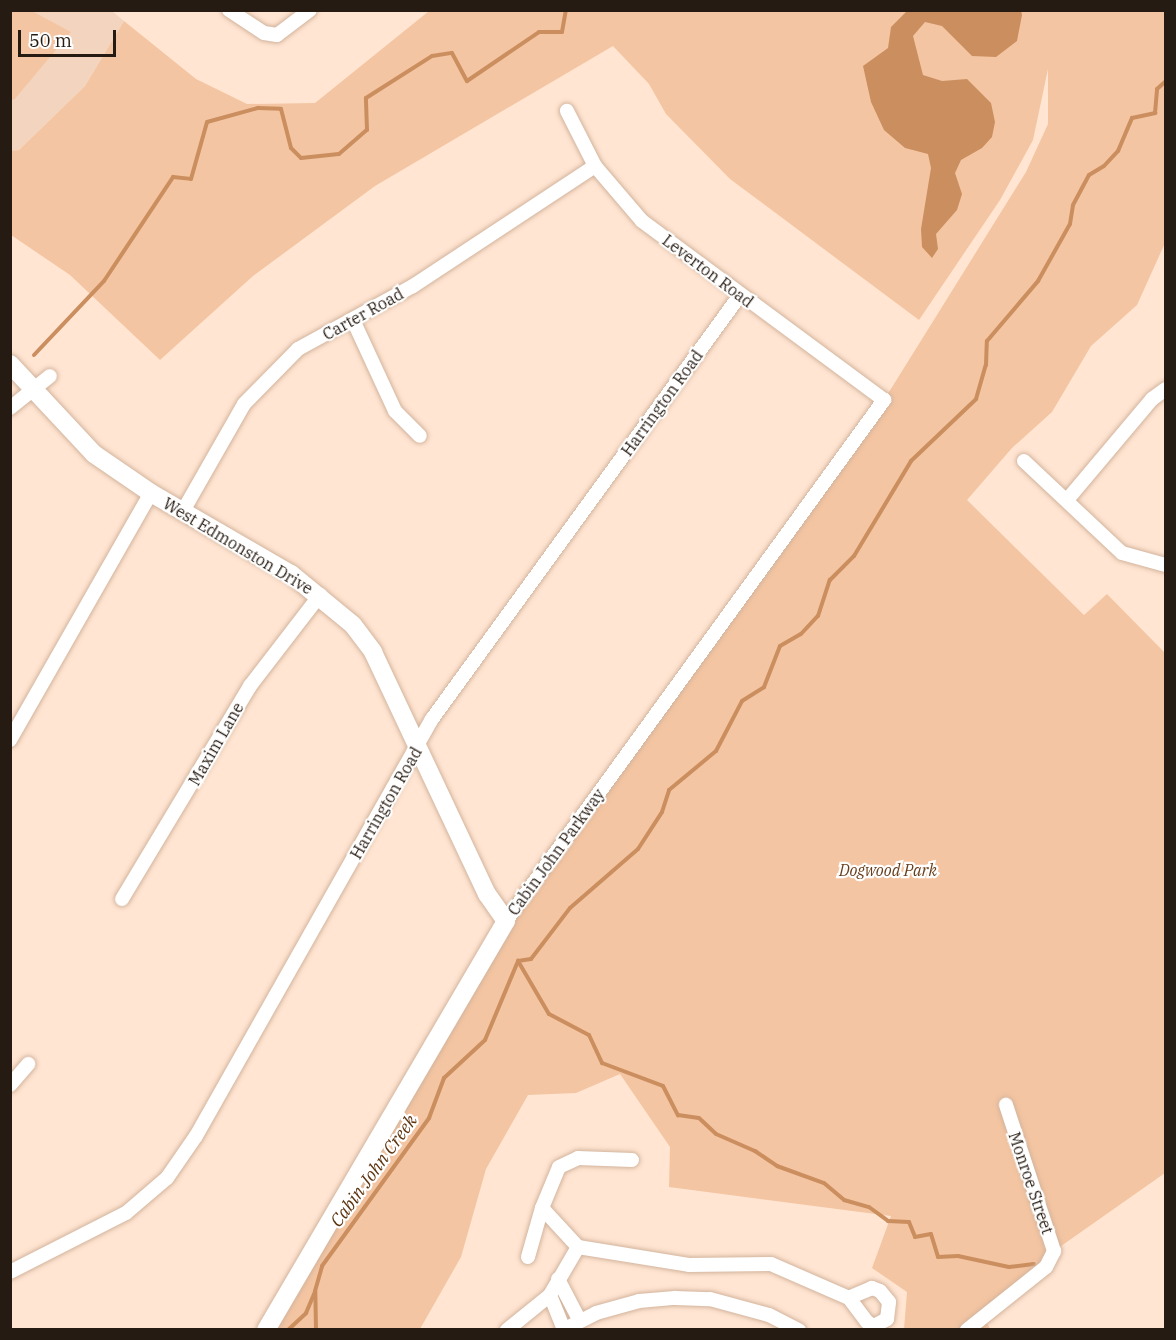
<!DOCTYPE html>
<style>
body{margin:0}
#map{position:relative;width:1176px;height:1340px;overflow:hidden;background:#ffe5d2;font-family:"IBM Plex Serif",serif}
div>[style]{position:absolute}
[style*='--x']{left:calc(var(--x)*1px);top:calc(var(--y)*1px);width:calc(var(--w)*1px);rotate:calc(var(--a)*1deg)}
.built>*{inset:0;background:#f3d5bf}
.green>*{inset:0;background:#f4c5a2}
.water>*{inset:0;background:#cb8e5f}
.stream>*{height:4px;margin:-2px;padding:0 2px;transform-origin:2px;border-radius:2px;background:#cb8e5f}
.roads{filter:drop-shadow(0 0 2px #d3b49d) drop-shadow(0 0 2px #d3b49d)}
.street>*{height:14px;margin:-7px;padding:0 7px;transform-origin:7px;border-radius:7px;background:#fff}
.secondary>*{height:18px;margin:-9px;padding:0 9px;transform-origin:9px;border-radius:9px;background:#fff}
span{translate:-50% -50%;white-space:nowrap;text-align:center;line-height:1.15;-webkit-text-stroke:4.5px #fff;paint-order:stroke}
.street-label{font-size:16px;color:#261b12}
.park-label{font-size:16px;color:#683e1b;font-style:italic}
.water-label{font-size:18px;color:#5e3511;font-style:italic}
.frame{position:absolute;inset:0;border:12px solid #261b12;pointer-events:none}
.scale{position:absolute;left:18px;top:30px;width:98px;height:27px;box-sizing:border-box;border:3px solid #261b12;border-top:0;padding-left:8px;font-size:18px;line-height:21px;white-space:nowrap;color:#261b12;-webkit-text-stroke:4px #fff;paint-order:stroke}
</style>
<div id="map">
<div class="built">
<div style="clip-path:polygon(10px 11px,112px 11px,124px 21px,85px 86px,19px 150px,11px 151px)"></div>
</div>
<div class="green">
<div style="clip-path:polygon(11px 10px,32px 11px,71px 32px,14px 100px,10px 98px)"></div>
<div style="clip-path:polygon(429px 11px,1165px 11px,1165px 243px,1137px 305px,1091px 346px,1052px 412px,1012px 448px,967px 500px,1084px 615px,1107px 594px,1165px 653px,1165px 1173px,1054px 1251px,984px 1317px,990px 1329px,904px 1329px,907px 1292px,872px 1268px,891px 1216px,669px 1187px,670px 1147px,620px 1074px,576px 1093px,528px 1095px,486px 1169px,461px 1257px,420px 1329px,266px 1329px,466px 984px,884px 400px,1026px 172px,1048px 124px,1048px 69px,1033px 140px,1000px 200px,919px 320px,730px 179px,666px 114px,649px 84px,613px 46px,375px 186px,253px 276px,160px 360px,70px 275px,11px 235px,10px 151px,19px 150px,85px 86px,124px 21px,196px 79px,247px 104px,315px 103px)"></div>
</div>
<div class="water">
<div style="clip-path:polygon(908px 10px,1021px 10px,1022px 15px,1017px 41px,996px 57px,972px 56px,942px 26px,925px 22px,913px 36px,923px 75px,942px 81px,967px 79px,991px 103px,995px 122px,992px 137px,982px 148px,961px 160px,955px 173px,962px 194px,957px 210px,936px 234px,938px 249px,932px 258px,922px 247px,921px 229px,931px 168px,928px 154px,905px 148px,884px 130px,871px 102px,863px 66px,888px 48px,891px 27px)"></div>
</div>
<div class="stream">
<div style="--x:34;--y:355;--w:102;--a:-46.6"></div>
<div style="--x:104;--y:281;--w:125;--a:-56.4"></div>
<div style="--x:173;--y:177;--w:18;--a:6"></div>
<div style="--x:191;--y:179;--w:59;--a:-74.3"></div>
<div style="--x:207;--y:122;--w:53;--a:-15.4"></div>
<div style="--x:258;--y:108;--w:23;--a:2"></div>
<div style="--x:281;--y:109;--w:40;--a:75.6"></div>
<div style="--x:291;--y:148;--w:14;--a:45"></div>
<div style="--x:301;--y:158;--w:38;--a:-6"></div>
<div style="--x:339;--y:154;--w:37;--a:-41"></div>
<div style="--x:367;--y:130;--w:32;--a:-92"></div>
<div style="--x:366;--y:98;--w:78;--a:-32.5"></div>
<div style="--x:432;--y:56;--w:20;--a:-9"></div>
<div style="--x:452;--y:53;--w:32;--a:62"></div>
<div style="--x:467;--y:81;--w:87;--a:-34.2"></div>
<div style="--x:539;--y:32;--w:23;--a:0"></div>
<div style="--x:562;--y:32;--w:22;--a:-80"></div>
<div style="--x:518;--y:961;--w:61;--a:59.7"></div>
<div style="--x:549;--y:1014;--w:45;--a:27.7"></div>
<div style="--x:589;--y:1035;--w:31;--a:65"></div>
<div style="--x:602;--y:1063;--w:65;--a:20.7"></div>
<div style="--x:663;--y:1086;--w:33;--a:63"></div>
<div style="--x:678;--y:1115;--w:21;--a:8"></div>
<div style="--x:699;--y:1118;--w:23;--a:43"></div>
<div style="--x:716;--y:1134;--w:43;--a:23.6"></div>
<div style="--x:755;--y:1151;--w:27;--a:34"></div>
<div style="--x:777;--y:1166;--w:50;--a:19.9"></div>
<div style="--x:824;--y:1183;--w:26;--a:40"></div>
<div style="--x:844;--y:1200;--w:26;--a:16"></div>
<div style="--x:869;--y:1207;--w:24;--a:36"></div>
<div style="--x:888;--y:1221;--w:21;--a:3"></div>
<div style="--x:909;--y:1222;--w:16;--a:68"></div>
<div style="--x:915;--y:1237;--w:16;--a:-11"></div>
<div style="--x:931;--y:1234;--w:24;--a:73"></div>
<div style="--x:938;--y:1257;--w:20;--a:-3"></div>
<div style="--x:958;--y:1256;--w:52;--a:12.2"></div>
<div style="--x:1009;--y:1267;--w:25;--a:-7"></div>
<div style="--x:288;--y:1330;--w:25;--a:-43"></div>
<div style="--x:306;--y:1313;--w:23;--a:-67"></div>
<div style="--x:316;--y:1330;--w:39;--a:-91"></div>
<div style="--x:315;--y:1291;--w:26;--a:-74"></div>
<div style="--x:322;--y:1266;--w:183;--a:-54.1"></div>
<div style="--x:429;--y:1118;--w:43;--a:-69.4"></div>
<div style="--x:444;--y:1078;--w:56;--a:-42.8"></div>
<div style="--x:485;--y:1040;--w:86;--a:-67.3"></div>
<div style="--x:518;--y:961;--w:13;--a:-9"></div>
<div style="--x:531;--y:959;--w:64;--a:-52.6"></div>
<div style="--x:570;--y:908;--w:90;--a:-40.9"></div>
<div style="--x:638;--y:849;--w:44;--a:-57"></div>
<div style="--x:662;--y:812;--w:23;--a:-72"></div>
<div style="--x:669;--y:790;--w:61;--a:-39.7"></div>
<div style="--x:716;--y:751;--w:56;--a:-62.5"></div>
<div style="--x:742;--y:701;--w:26;--a:-32"></div>
<div style="--x:764;--y:687;--w:44;--a:-68.7"></div>
<div style="--x:780;--y:646;--w:24;--a:-30"></div>
<div style="--x:801;--y:634;--w:25;--a:-47"></div>
<div style="--x:818;--y:616;--w:38;--a:-72"></div>
<div style="--x:830;--y:580;--w:34;--a:-45"></div>
<div style="--x:854;--y:556;--w:111;--a:-59"></div>
<div style="--x:911;--y:461;--w:90;--a:-43.6"></div>
<div style="--x:976;--y:399;--w:35;--a:-74"></div>
<div style="--x:986;--y:365;--w:24;--a:-88"></div>
<div style="--x:987;--y:341;--w:79;--a:-49.6"></div>
<div style="--x:1038;--y:281;--w:65;--a:-60.7"></div>
<div style="--x:1070;--y:224;--w:19;--a:-81"></div>
<div style="--x:1073;--y:205;--w:34;--a:-62"></div>
<div style="--x:1089;--y:175;--w:17;--a:-31"></div>
<div style="--x:1104;--y:166;--w:21;--a:-47"></div>
<div style="--x:1118;--y:151;--w:36;--a:-67"></div>
<div style="--x:1132;--y:118;--w:24;--a:-12"></div>
<div style="--x:1155;--y:113;--w:24;--a:-85"></div>
<div style="--x:1157;--y:89;--w:12;--a:-42"></div>
</div>
<div class="roads">
<div class="street">
<div style="--x:229;--y:10;--w:42;--a:33.3"></div>
<div style="--x:264;--y:33;--w:13;--a:9"></div>
<div style="--x:277;--y:35;--w:41;--a:-37.1"></div>
<div style="--x:353;--y:320;--w:100;--a:65.2"></div>
<div style="--x:395;--y:411;--w:35;--a:45"></div>
<div style="--x:10;--y:408;--w:51;--a:-38.7"></div>
<div style="--x:1024;--y:461;--w:134;--a:43.2"></div>
<div style="--x:1122;--y:553;--w:46;--a:15.3"></div>
<div style="--x:1067;--y:500;--w:132;--a:-49.9"></div>
<div style="--x:1152;--y:399;--w:17;--a:-36"></div>
<div style="--x:183;--y:511;--w:123;--a:-60.3"></div>
<div style="--x:244;--y:404;--w:77;--a:-45.5"></div>
<div style="--x:298;--y:349;--w:131;--a:-28.7"></div>
<div style="--x:413;--y:286;--w:218;--a:-33.4"></div>
<div style="--x:10;--y:740;--w:284;--a:-60.3"></div>
<div style="--x:122;--y:899;--w:249;--a:-59"></div>
<div style="--x:250;--y:686;--w:115;--a:-52.4"></div>
<div style="--x:506;--y:921;--w:644;--a:-54.04"></div>
<div style="--x:884;--y:400;--w:301;--a:-143.5"></div>
<div style="--x:642;--y:221;--w:72;--a:-130.5"></div>
<div style="--x:595;--y:166;--w:62;--a:-117"></div>
<div style="--x:10;--y:1085;--w:28;--a:-49"></div>
<div style="--x:578;--y:1247;--w:53;--a:-132.7"></div>
<div style="--x:542;--y:1208;--w:44;--a:-67.5"></div>
<div style="--x:559;--y:1167;--w:21;--a:-25"></div>
<div style="--x:578;--y:1158;--w:54;--a:2.1"></div>
<div style="--x:528;--y:1257;--w:51;--a:-74.1"></div>
<div style="--x:10;--y:1272;--w:130;--a:-27"></div>
<div style="--x:126;--y:1213;--w:54;--a:-40.5"></div>
<div style="--x:167;--y:1178;--w:51;--a:-55.4"></div>
<div style="--x:196;--y:1136;--w:479;--a:-60.5"></div>
<div style="--x:432;--y:719;--w:524;--a:-54"></div>
<div style="--x:558;--y:1279;--w:47;--a:62.4"></div>
<div style="--x:550;--y:1295;--w:37;--a:68"></div>
<div style="--x:507;--y:1330;--w:55;--a:-39.1"></div>
<div style="--x:550;--y:1295;--w:56;--a:-59.7"></div>
<div style="--x:578;--y:1247;--w:112;--a:9.2"></div>
<div style="--x:689;--y:1265;--w:82;--a:-0.7"></div>
<div style="--x:771;--y:1264;--w:85;--a:23.6"></div>
<div style="--x:849;--y:1298;--w:30;--a:53"></div>
<div style="--x:867;--y:1322;--w:8;--a:30"></div>
<div style="--x:874;--y:1326;--w:15;--a:-28"></div>
<div style="--x:887;--y:1319;--w:17;--a:-83"></div>
<div style="--x:889;--y:1302;--w:14;--a:-129"></div>
<div style="--x:880;--y:1291;--w:9;--a:-159"></div>
<div style="--x:872;--y:1288;--w:25;--a:157"></div>
<div style="--x:563;--y:1330;--w:37;--a:-27"></div>
<div style="--x:596;--y:1313;--w:45;--a:-15.6"></div>
<div style="--x:639;--y:1301;--w:36;--a:-5"></div>
<div style="--x:675;--y:1298;--w:35;--a:2"></div>
<div style="--x:710;--y:1299;--w:61;--a:15.2"></div>
<div style="--x:769;--y:1315;--w:34;--a:27"></div>
<div style="--x:967;--y:1330;--w:101;--a:-38.6"></div>
<div style="--x:1046;--y:1267;--w:18;--a:-63"></div>
<div style="--x:1054;--y:1251;--w:154;--a:-108.2"></div>
</div>
<div class="secondary">
<div style="--x:10;--y:364;--w:123;--a:47"></div>
<div style="--x:94;--y:454;--w:69;--a:34.4"></div>
<div style="--x:151;--y:493;--w:162;--a:30.1"></div>
<div style="--x:291;--y:574;--w:80;--a:39.4"></div>
<div style="--x:353;--y:625;--w:34;--a:53"></div>
<div style="--x:373;--y:652;--w:268;--a:64.8"></div>
<div style="--x:487;--y:894;--w:33;--a:55"></div>
<div style="--x:506;--y:921;--w:474;--a:120.4"></div>
</div>
</div>
<div class="street-label">
<span style="left:708px;top:271px;rotate:37deg">Leverton Road</span>
<span style="left:363px;top:314px;rotate:-29deg">Carter Road</span>
<span style="left:662px;top:403px;rotate:-54deg">Harrington Road</span>
<span style="left:238px;top:546px;rotate:31deg">West Edmonston Drive</span>
<span style="left:216px;top:744px;rotate:-60deg">Maxim Lane</span>
<span style="left:386px;top:803px;rotate:-60deg">Harrington Road</span>
<span style="left:556px;top:852px;rotate:-54deg">Cabin John Parkway</span>
<span style="left:1031px;top:1183px;rotate:71deg">Monroe Street</span>
</div>
<div class="park-label">
<span style="left:888px;top:870px">Dogwood Park</span>
</div>
<div class="water-label">
<span style="left:374px;top:1171px;rotate:-54deg">Cabin John Creek</span>
</div>
<div class="frame"></div>
<div class="scale">50 m</div>
</div>
